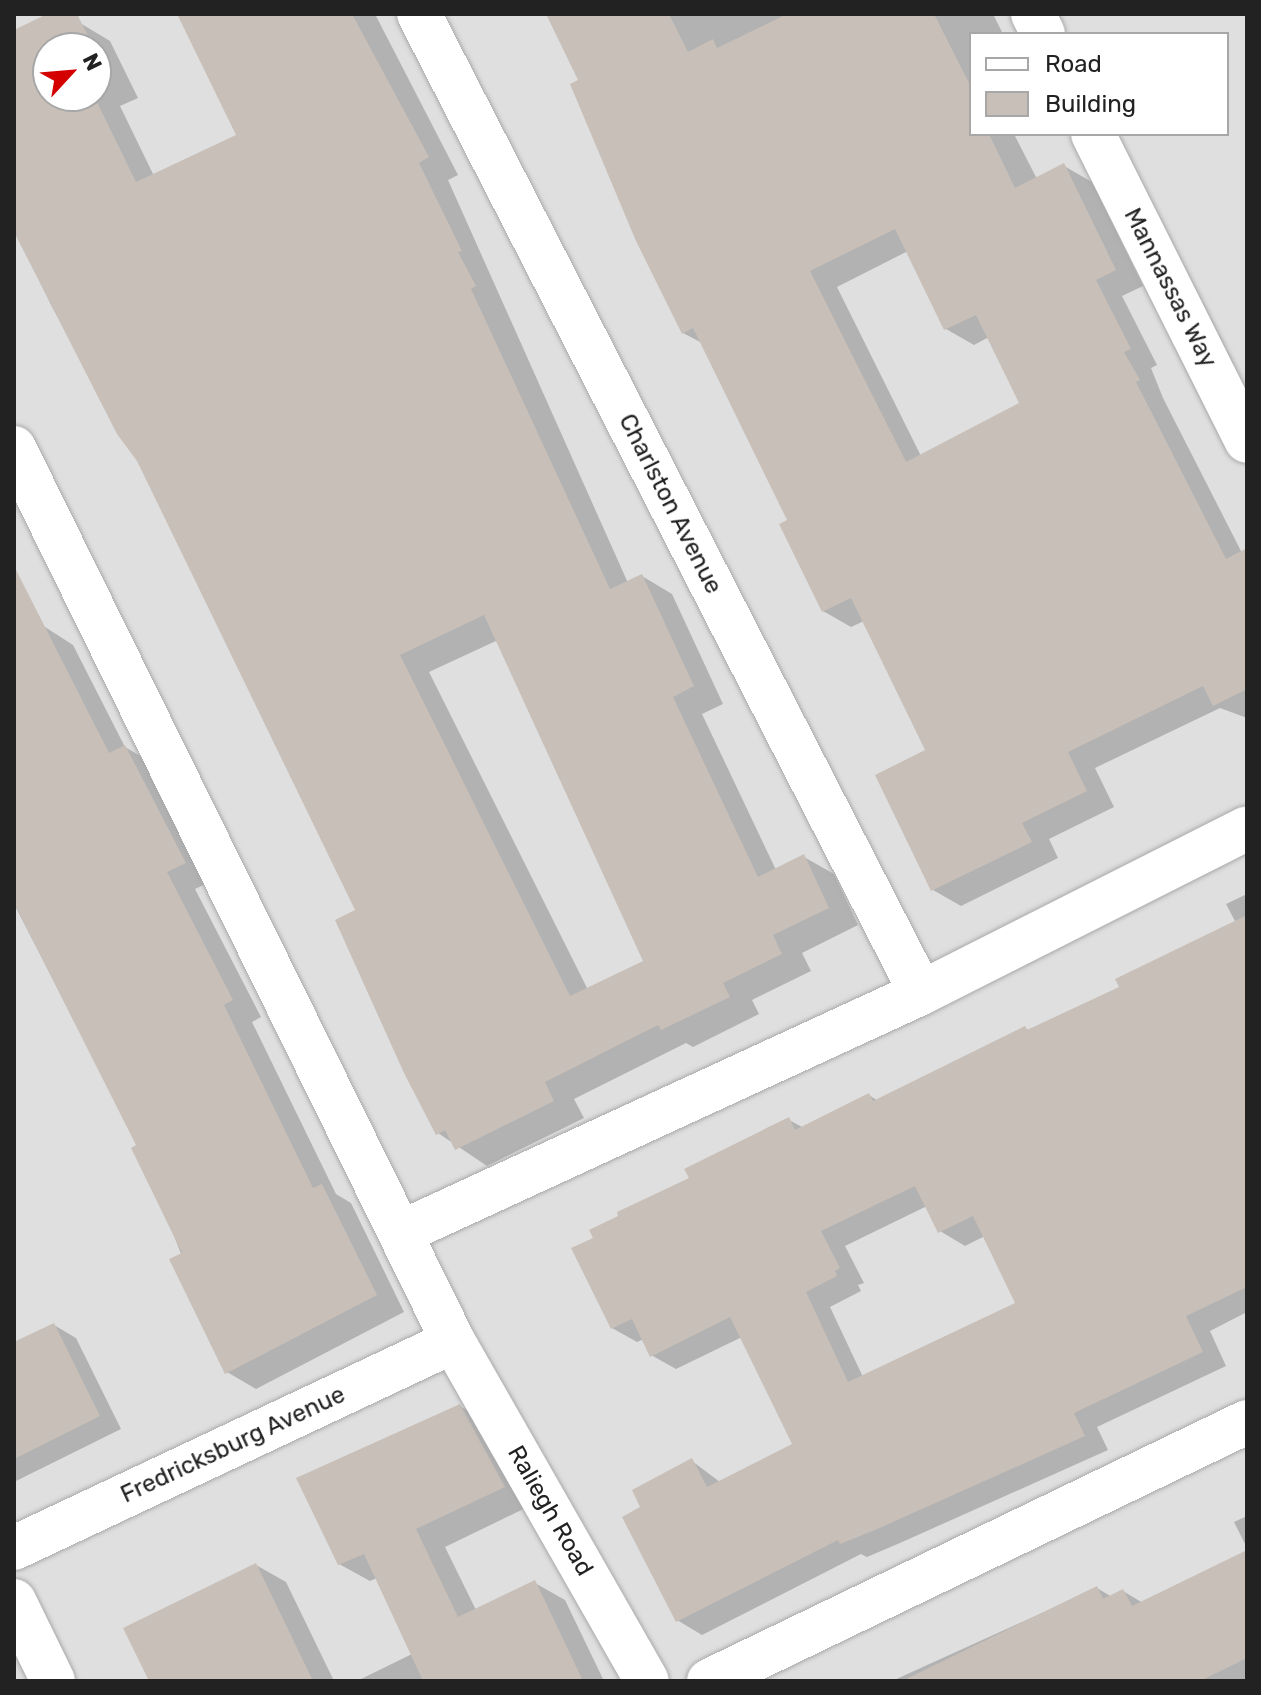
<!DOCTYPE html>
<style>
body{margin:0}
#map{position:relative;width:1261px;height:1695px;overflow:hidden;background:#f2efe9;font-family:Rubik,sans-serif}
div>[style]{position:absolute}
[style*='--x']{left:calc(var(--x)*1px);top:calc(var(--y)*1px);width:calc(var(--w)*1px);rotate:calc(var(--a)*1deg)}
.residential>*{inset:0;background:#e0dfdf}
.shadow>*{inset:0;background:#0003}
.building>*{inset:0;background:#c7bfb8}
.roads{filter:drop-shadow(0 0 2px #a9a9a9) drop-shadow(0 0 2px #a9a9a9)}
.minor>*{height:44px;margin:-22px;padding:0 22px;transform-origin:22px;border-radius:22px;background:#fff}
span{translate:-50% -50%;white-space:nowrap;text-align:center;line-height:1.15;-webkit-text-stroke:7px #fff;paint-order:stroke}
.street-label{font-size:24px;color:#222}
.frame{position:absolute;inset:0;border:16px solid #222;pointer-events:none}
.legend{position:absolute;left:969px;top:32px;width:260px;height:104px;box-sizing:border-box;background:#fff;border:2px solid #a7a7a7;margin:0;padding:10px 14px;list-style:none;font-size:24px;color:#222}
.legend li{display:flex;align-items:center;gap:16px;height:40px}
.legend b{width:40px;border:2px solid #a7a7a7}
.north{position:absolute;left:32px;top:32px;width:80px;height:80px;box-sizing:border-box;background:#fff;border:2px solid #a7a7a7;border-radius:50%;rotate:64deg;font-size:22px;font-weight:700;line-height:32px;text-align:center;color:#222}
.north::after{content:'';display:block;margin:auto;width:28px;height:36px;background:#d40000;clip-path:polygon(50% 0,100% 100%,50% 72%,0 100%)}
</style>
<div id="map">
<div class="residential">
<div style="clip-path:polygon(evenodd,14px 14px,1247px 14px,1247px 1681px,14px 1681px,14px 14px,971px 34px,1227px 34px,1227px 134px,971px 134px,971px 34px,14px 14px,48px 48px,96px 48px,96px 96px,48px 96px,48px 48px)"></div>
</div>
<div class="shadow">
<div style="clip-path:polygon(evenodd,188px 14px,375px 14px,458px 175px,448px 180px,628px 583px,642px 576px,672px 594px,723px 704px,702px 714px,776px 870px,804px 857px,834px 874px,858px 925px,802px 953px,811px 971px,752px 1000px,759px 1014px,693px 1047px,686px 1043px,574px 1099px,584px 1118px,487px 1166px,438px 1133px,358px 911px,139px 460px,52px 307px,14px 227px,14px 32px,80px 23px,110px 41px,138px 98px,120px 106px,154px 176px,238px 136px,188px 14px,48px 48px,96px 48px,96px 96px,48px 96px,48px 48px,188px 14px,498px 640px,646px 962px,588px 990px,429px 672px,498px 640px)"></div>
<div style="clip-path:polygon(evenodd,552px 14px,993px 14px,1003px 34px,971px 34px,971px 134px,1014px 134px,1037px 179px,1064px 166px,1092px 182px,1143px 286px,1122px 296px,1157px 365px,1151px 368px,1163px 398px,1242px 553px,1247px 551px,1247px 718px,1220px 708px,1095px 768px,1114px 807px,1049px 839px,1058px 858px,961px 906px,933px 890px,928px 751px,864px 621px,851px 627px,823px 611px,790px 521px,704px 344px,683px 333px,552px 14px,908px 251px,946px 329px,974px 345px,989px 337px,1022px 404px,921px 456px,837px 287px,908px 251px)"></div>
<div style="clip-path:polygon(14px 607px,73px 645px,125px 747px,154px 764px,214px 880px,195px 889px,261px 1017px,252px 1022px,336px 1194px,351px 1203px,404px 1312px,256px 1389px,227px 1372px,139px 1146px,14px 904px)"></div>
<div style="clip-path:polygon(evenodd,1247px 894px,1247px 1312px,1210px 1331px,1226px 1366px,1097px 1427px,1108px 1450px,900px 1543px,867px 1557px,861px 1554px,702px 1635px,677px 1620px,643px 1508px,692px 1461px,720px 1482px,795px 1445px,742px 1337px,676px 1369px,651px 1355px,644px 1339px,637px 1342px,612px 1328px,691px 1179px,789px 1120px,804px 1128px,869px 1095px,878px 1101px,1025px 1028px,1030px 1031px,1122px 988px,1236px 923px,1226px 904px,1247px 894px,927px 1206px,940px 1231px,965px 1246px,985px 1236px,1018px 1303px,863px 1377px,830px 1307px,861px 1291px,858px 1285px,864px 1283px,845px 1246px,927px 1206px)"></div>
<div style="clip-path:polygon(54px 1325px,76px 1338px,121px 1429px,14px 1482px,14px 1338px,17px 1343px)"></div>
<div style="clip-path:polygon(460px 1406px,490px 1424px,534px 1504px,445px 1547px,476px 1610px,535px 1583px,565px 1600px,604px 1681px,357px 1681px,412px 1654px,377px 1578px,370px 1581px,339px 1564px)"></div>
<div style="clip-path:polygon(1247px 1516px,1247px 1548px,1234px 1522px)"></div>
<div style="clip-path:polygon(1247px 1552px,1247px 1681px,892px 1681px,1097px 1588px,1112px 1597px,1123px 1591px,1143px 1603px)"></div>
<div style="clip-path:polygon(256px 1565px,286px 1582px,334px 1681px,151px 1681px)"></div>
</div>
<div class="building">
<div style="clip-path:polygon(evenodd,47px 14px,77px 14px,94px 48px,48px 48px,48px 96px,94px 96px,136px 182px,236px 135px,177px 14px,352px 14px,429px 157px,419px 163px,462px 251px,458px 252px,476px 286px,471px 289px,610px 589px,642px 574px,694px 686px,673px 697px,758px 877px,804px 854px,829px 908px,773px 935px,782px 954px,723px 983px,730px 997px,661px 1030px,658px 1025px,545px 1082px,554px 1101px,455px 1150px,445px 1130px,436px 1135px,404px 1073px,335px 920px,355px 910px,137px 461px,117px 434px,14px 232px,14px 30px,47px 14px,484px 615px,643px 961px,570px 996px,400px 655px,484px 615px)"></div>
<div style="clip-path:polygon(evenodd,546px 14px,669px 14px,688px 52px,713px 39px,717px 48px,787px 14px,934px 14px,971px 87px,971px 134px,989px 134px,1015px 188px,1064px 163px,1116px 270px,1096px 280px,1131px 349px,1124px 352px,1140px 380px,1136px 382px,1226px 559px,1247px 548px,1247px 689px,1213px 706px,1203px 686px,1068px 752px,1087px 791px,1022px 823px,1032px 842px,931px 891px,875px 775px,925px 750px,851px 598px,822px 612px,779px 524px,787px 520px,693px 328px,682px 334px,636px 241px,570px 84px,578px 80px,546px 14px,895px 229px,944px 330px,976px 315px,1019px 403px,906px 462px,810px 271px,895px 229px)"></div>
<div style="clip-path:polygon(96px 53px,109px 81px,96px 87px)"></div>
<div style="clip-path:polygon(14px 566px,109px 753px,125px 745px,186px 863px,167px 872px,233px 1000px,224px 1005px,313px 1188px,322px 1184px,377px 1295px,225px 1374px,169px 1259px,182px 1253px,131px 1148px,136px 1145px,14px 903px)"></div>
<div style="clip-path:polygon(evenodd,1247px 915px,1247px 1287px,1186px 1316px,1203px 1352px,1074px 1413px,1085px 1436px,875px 1530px,840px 1544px,838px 1540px,676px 1622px,622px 1517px,640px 1507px,632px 1490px,692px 1458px,707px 1487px,792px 1444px,730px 1317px,650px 1357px,632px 1319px,611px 1329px,571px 1248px,593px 1238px,589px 1230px,618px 1216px,617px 1212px,689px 1178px,684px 1169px,789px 1117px,795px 1130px,869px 1093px,873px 1101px,1025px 1026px,1027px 1030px,1119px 987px,1115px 979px,1247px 915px,915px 1186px,938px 1233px,973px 1216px,1015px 1303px,848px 1382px,806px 1292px,837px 1276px,835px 1271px,840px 1268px,821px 1231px,915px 1186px)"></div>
<div style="clip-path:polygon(54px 1323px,100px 1416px,14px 1459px,14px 1342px)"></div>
<div style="clip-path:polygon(460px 1404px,505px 1487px,416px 1529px,458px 1617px,535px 1580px,583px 1681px,423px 1681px,364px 1554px,338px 1565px,296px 1478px)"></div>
<div style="clip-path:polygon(1247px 1550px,1247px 1658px,1200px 1681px,902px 1681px,1097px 1586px,1103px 1599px,1123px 1589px,1132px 1606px)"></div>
<div style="clip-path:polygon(256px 1563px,313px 1681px,149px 1681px,123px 1628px)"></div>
</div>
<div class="roads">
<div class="minor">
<div style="--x:419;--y:14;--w:1100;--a:62.85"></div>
<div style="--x:1033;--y:14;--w:22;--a:63"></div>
<div style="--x:1093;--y:134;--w:343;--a:63.4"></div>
<div style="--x:14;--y:448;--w:995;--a:63.82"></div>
<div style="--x:453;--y:1341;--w:391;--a:60.3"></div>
<div style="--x:400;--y:1233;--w:574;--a:-24.73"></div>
<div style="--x:921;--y:993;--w:365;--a:-26.8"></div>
<div style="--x:14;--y:1548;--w:485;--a:-25.2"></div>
<div style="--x:14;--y:1601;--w:89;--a:64"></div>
<div style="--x:709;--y:1681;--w:597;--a:-25.71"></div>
</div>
</div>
<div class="street-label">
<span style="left:1170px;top:288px;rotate:63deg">Mannassas Way</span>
<span style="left:670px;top:504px;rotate:63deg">Charlston Avenue</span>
<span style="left:233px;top:1445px;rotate:-25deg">Fredricksburg Avenue</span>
<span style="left:550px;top:1511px;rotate:60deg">Raliegh Road</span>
</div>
<div class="frame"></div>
<ul class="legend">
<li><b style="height:10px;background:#fff"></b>Road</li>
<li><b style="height:22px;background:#c7bfb8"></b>Building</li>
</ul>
<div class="north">N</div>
</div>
